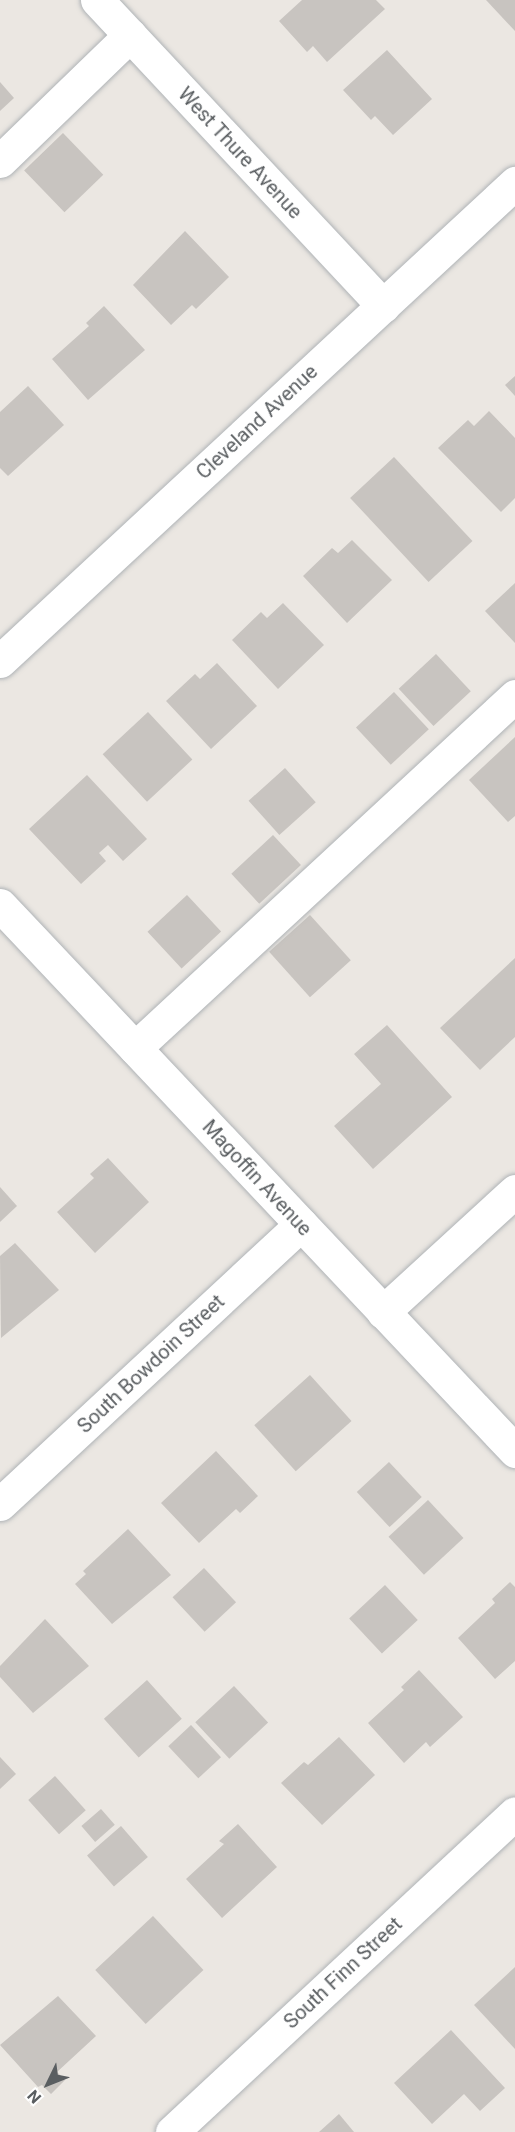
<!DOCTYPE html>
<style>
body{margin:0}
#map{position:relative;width:515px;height:2132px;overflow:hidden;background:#ebe7e2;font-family:Roboto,sans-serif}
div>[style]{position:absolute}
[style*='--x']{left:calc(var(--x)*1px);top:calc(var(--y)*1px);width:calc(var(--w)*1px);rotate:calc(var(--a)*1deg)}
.building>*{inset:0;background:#c8c4c0;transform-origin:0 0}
.roads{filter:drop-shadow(0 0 2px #afb3b6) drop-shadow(0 0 2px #afb3b6)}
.minor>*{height:33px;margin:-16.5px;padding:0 16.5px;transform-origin:16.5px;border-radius:16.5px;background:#fff}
span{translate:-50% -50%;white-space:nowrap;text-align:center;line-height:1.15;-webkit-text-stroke:4.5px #fff;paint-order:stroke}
.street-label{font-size:20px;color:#5a5e61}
.north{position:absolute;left:18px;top:2054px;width:60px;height:60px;-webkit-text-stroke:4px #fff;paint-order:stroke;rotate:227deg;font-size:16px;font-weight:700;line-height:24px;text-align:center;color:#5a5e61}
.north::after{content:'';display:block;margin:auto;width:21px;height:27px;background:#5a5e61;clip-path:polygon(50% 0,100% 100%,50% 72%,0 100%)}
</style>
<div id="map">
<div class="building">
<div style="clip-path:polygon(302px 0,376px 0,385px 9px,327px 62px,313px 46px,307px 52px,279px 21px)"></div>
<div style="clip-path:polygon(486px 0,515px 0,515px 31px)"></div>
<div style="clip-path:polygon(387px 50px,432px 99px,393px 135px,375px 116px,371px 120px,343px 90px)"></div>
<div style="clip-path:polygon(0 82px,14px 98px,0 111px)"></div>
<div style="left:63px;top:133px;width:58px;height:54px;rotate:46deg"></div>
<div style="clip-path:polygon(185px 231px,229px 277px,196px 309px,192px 305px,171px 325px,133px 285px)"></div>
<div style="clip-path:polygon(104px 306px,145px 350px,88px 400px,52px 359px,89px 326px,86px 323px)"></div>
<div style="clip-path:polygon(515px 376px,515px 396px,505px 385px)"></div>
<div style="clip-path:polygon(28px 386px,64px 425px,8px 476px,0 468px,0 412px)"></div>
<div style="clip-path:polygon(489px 411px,515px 438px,515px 498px,501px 512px,438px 448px,468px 420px,474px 426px)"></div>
<div style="left:394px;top:457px;width:115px;height:60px;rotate:47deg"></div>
<div style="clip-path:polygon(352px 540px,392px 580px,347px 623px,303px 576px,332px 548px,338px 553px)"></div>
<div style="clip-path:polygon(515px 583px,515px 643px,485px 611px)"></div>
<div style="clip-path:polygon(283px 603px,324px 645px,278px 689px,232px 640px,261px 612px,267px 618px)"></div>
<div style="left:436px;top:654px;width:51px;height:51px;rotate:47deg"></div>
<div style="clip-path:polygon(217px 663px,257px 706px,211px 749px,166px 701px,195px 674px,200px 679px)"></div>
<div style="left:394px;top:692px;width:51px;height:52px;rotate:47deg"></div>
<div style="left:148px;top:712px;width:65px;height:62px;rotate:47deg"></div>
<div style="clip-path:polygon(515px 737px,515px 816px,508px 822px,469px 780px)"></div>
<div style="left:285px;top:768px;width:46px;height:49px;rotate:48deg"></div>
<div style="clip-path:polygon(87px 775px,147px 839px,123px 861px,108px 845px,99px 853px,106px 861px,81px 884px,29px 829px)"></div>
<div style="left:273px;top:835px;width:41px;height:57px;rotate:47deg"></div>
<div style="left:187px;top:895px;width:50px;height:54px;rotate:47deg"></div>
<div style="left:310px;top:915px;width:61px;height:55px;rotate:48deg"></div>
<div style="clip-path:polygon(515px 958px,515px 1037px,480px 1070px,440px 1028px)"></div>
<div style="clip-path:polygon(387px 1025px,452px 1097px,373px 1169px,334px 1126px,381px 1084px,354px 1054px)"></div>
<div style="clip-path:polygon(108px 1158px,149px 1202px,95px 1253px,57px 1212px,94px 1178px,90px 1174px)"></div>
<div style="clip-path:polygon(0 1187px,17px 1206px,0 1222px)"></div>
<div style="clip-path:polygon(15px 1243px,59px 1290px,1px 1338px,0 1256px)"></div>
<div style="left:310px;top:1375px;width:62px;height:75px;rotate:48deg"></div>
<div style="clip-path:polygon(216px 1451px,258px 1496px,240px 1513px,236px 1509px,199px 1543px,161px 1503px)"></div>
<div style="left:389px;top:1462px;width:48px;height:44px;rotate:47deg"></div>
<div style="left:428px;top:1500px;width:52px;height:54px;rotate:47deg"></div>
<div style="clip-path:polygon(128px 1529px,171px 1575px,112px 1624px,75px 1584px,86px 1574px,83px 1571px)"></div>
<div style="left:204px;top:1568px;width:47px;height:43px;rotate:47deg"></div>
<div style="clip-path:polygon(510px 1582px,515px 1587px,515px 1661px,495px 1679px,458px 1638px,495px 1603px,492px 1599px)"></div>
<div style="left:385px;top:1585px;width:48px;height:49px;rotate:47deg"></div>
<div style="clip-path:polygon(45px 1619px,89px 1666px,33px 1713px,0 1677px,0 1666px)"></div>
<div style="clip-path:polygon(419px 1670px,463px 1717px,430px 1747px,426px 1742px,404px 1763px,368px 1723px,404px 1690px,401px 1687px)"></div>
<div style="left:147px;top:1680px;width:52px;height:58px;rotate:48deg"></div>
<div style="left:234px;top:1686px;width:50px;height:53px;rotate:47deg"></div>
<div style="left:191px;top:1725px;width:44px;height:31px;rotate:47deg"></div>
<div style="clip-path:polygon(339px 1737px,375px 1775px,322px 1825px,281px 1783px,304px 1762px,308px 1765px)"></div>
<div style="clip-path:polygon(0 1757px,16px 1774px,0 1789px)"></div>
<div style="left:55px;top:1776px;width:46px;height:36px;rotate:48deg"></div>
<div style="left:101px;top:1809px;width:21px;height:26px;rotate:49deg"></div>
<div style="clip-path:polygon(238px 1824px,277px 1867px,222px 1918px,186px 1879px,224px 1844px,219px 1841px)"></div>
<div style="left:121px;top:1826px;width:41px;height:45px;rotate:49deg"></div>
<div style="left:153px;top:1916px;width:74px;height:79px;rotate:47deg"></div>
<div style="clip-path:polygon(515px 1967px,515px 2049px,474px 2005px)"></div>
<div style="clip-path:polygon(58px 1996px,96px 2036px,57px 2072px,65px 2080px,51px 2094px,42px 2085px,38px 2087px,0 2045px)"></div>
<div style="clip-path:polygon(451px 2030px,505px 2088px,480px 2111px,464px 2094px,432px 2124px,394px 2083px)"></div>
<div style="clip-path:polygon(339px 2114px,354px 2132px,319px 2132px)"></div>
</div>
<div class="roads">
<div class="minor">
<div style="--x:97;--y:0;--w:419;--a:46.9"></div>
<div style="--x:0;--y:161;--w:181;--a:-44.1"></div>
<div style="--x:0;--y:661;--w:703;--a:-42.87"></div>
<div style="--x:0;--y:905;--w:751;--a:46.67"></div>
<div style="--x:135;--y:1048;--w:518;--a:-42.81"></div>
<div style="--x:383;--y:1312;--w:179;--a:-42.5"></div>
<div style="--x:0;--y:1504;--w:411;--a:-42.9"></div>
<div style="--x:172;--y:2132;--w:468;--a:-42.9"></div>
</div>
</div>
<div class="street-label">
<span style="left:240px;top:153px;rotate:47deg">West Thure Avenue</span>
<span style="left:257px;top:422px;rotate:-43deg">Cleveland Avenue</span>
<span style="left:257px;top:1178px;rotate:47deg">Magoffin Avenue</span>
<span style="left:151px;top:1364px;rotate:-43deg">South Bowdoin Street</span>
<span style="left:343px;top:1973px;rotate:-43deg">South Finn Street</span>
</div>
<div class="north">N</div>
</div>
